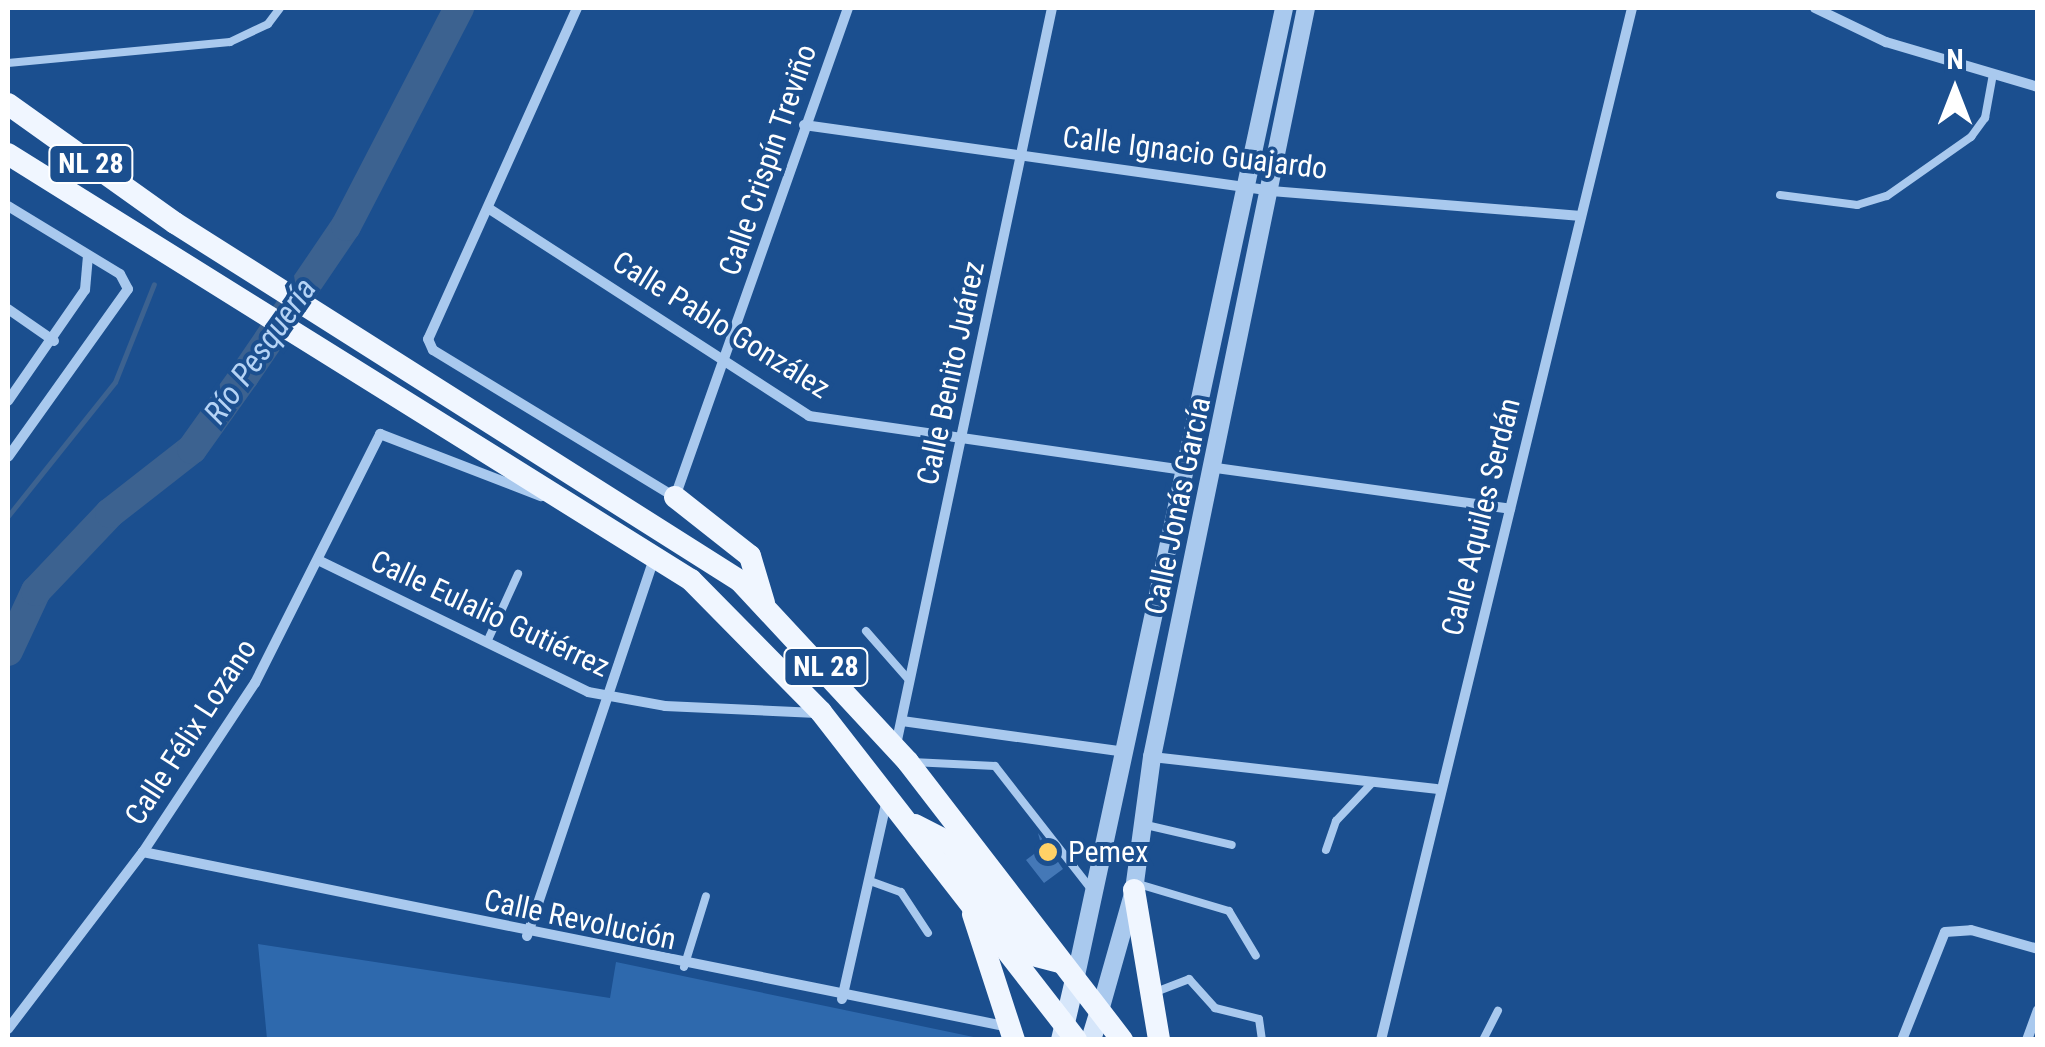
<!DOCTYPE html>
<meta charset="utf-8">
<style>
body{margin:0}
#map{position:relative;width:2045px;height:1047px;overflow:hidden;background:#1b4f8f;font-family:"Roboto Condensed",sans-serif}
div>[style]{position:absolute}
[style*='--x']{left:calc(var(--x)*1px);top:calc(var(--y)*1px);width:calc(var(--w)*1px);rotate:calc(var(--a)*1deg)}
.green>*{inset:0;background:#2e69ad}
.stream>*{height:5px;margin:-2.5px;padding:0 2.5px;transform-origin:2.5px;border-radius:2.5px;background:#3c6290}
.river>*{height:30px;margin:-15px;padding:0 15px;transform-origin:15px;border-radius:15px;background:#3c6290}
.building>*{inset:0;background:#4478b7}
.service>*{height:8px;margin:-4px;padding:0 4px;transform-origin:4px;border-radius:4px;background:#a9c9ee}
.minor>*{height:10px;margin:-5px;padding:0 5px;transform-origin:5px;border-radius:5px;background:#a9c9ee}
.tertiary>*{height:18px;margin:-9px;padding:0 9px;transform-origin:9px;border-radius:9px;background:#a9c9ee}
.secondary>*{height:20px;margin:-10px;padding:0 10px;transform-origin:10px;border-radius:10px;background:#d6e6fa}
.primary>*{height:22px;margin:-11px;padding:0 11px;transform-origin:11px;border-radius:11px;background:#f0f6ff}
.dots>*{width:28px;height:28px;translate:-50% -50%;box-sizing:border-box;border:5px solid #1b4f8f;border-radius:50%}
span{translate:-50% -50%;white-space:nowrap;text-align:center;line-height:1.15;-webkit-text-stroke:8px #1b4f8f;paint-order:stroke}
.shield-label span{padding:2px 8px;background:#1b4f8f;border:2px solid;border-radius:8px;-webkit-text-stroke-width:0}
.shield-label{font-size:28px;color:#fff;font-weight:700}
.street-label{font-size:30px;color:#fff}
.poi-label{font-size:30px;color:#fff}
.left{translate:0 -50%;text-align:left}
.water-label{font-size:32px;color:#b5d3f5;font-style:italic}
.frame{position:absolute;inset:0;border:10px solid #fff;pointer-events:none}
.north{position:absolute;left:1905px;top:40px;width:100px;height:100px;-webkit-text-stroke:8px #1b4f8f;paint-order:stroke;rotate:0deg;font-size:28px;font-weight:700;line-height:40px;text-align:center;color:#fff}
.north::after{content:'';display:block;margin:auto;width:35px;height:45px;background:#fff;clip-path:polygon(50% 0,100% 100%,50% 72%,0 100%)}
</style>
<div id="map">
<div class="green">
<div style="clip-path:polygon(258px 944px,610px 998px,616px 962px,983px 1039px,267px 1039px)"></div>
</div>
<div class="stream">
<div style="--x:8;--y:516;--w:171;--a:-51.4"></div>
<div style="--x:115;--y:382;--w:105;--a:-68.3"></div>
</div>
<div class="river">
<div style="--x:8;--y:651;--w:66;--a:-65"></div>
<div style="--x:36;--y:591;--w:108;--a:-46.5"></div>
<div style="--x:110;--y:513;--w:104;--a:-38"></div>
<div style="--x:192;--y:449;--w:90;--a:-54.5"></div>
<div style="--x:244;--y:376;--w:181;--a:-55.8"></div>
<div style="--x:346;--y:226;--w:246;--a:-62.6"></div>
</div>
<div class="building">
<div style="clip-path:polygon(1038px 833px,1063px 869px,1044px 883px,1026px 860px,1042px 848px)"></div>
</div>
<div class="service">
<div style="--x:8;--y:63;--w:223;--a:-5.4"></div>
<div style="--x:230;--y:42;--w:42;--a:-25.3"></div>
<div style="--x:268;--y:24;--w:20;--a:-53"></div>
<div style="--x:1780;--y:195;--w:78;--a:7.4"></div>
<div style="--x:1857;--y:205;--w:31;--a:-17"></div>
<div style="--x:1887;--y:196;--w:103;--a:-35.1"></div>
<div style="--x:1971;--y:137;--w:24;--a:-54"></div>
<div style="--x:1985;--y:118;--w:45;--a:-79.7"></div>
<div style="--x:866;--y:631;--w:65;--a:48.7"></div>
<div style="--x:487;--y:642;--w:75;--a:-65.5"></div>
<div style="--x:912;--y:762;--w:83;--a:2.8"></div>
<div style="--x:995;--y:766;--w:157;--a:52"></div>
<div style="--x:1146;--y:825;--w:88;--a:13.1"></div>
<div style="--x:1326;--y:850;--w:31;--a:-71"></div>
<div style="--x:1336;--y:821;--w:54;--a:-46.5"></div>
<div style="--x:870;--y:881;--w:33;--a:20"></div>
<div style="--x:901;--y:892;--w:49;--a:56.6"></div>
<div style="--x:1135;--y:883;--w:98;--a:16.6"></div>
<div style="--x:1229;--y:911;--w:52;--a:59"></div>
<div style="--x:684;--y:967;--w:74;--a:-72.8"></div>
<div style="--x:1153;--y:993;--w:39;--a:-21"></div>
<div style="--x:1189;--y:979;--w:39;--a:48"></div>
<div style="--x:1215;--y:1008;--w:45;--a:14"></div>
<div style="--x:1259;--y:1019;--w:21;--a:82"></div>
<div style="--x:1483;--y:1040;--w:33;--a:-63"></div>
</div>
<div class="minor">
<div style="--x:577;--y:8;--w:363;--a:114.2"></div>
<div style="--x:428;--y:339;--w:12;--a:66"></div>
<div style="--x:433;--y:350;--w:283;--a:31.3"></div>
<div style="--x:675;--y:497;--w:519;--a:-70.52"></div>
<div style="--x:1815;--y:8;--w:79;--a:25.6"></div>
<div style="--x:1886;--y:42;--w:159;--a:16.5"></div>
<div style="--x:804;--y:125;--w:472;--a:8"></div>
<div style="--x:1271;--y:191;--w:311;--a:4.6"></div>
<div style="--x:8;--y:206;--w:131;--a:31.3"></div>
<div style="--x:120;--y:274;--w:17;--a:62"></div>
<div style="--x:128;--y:289;--w:206;--a:125.5"></div>
<div style="--x:488;--y:208;--w:382;--a:32.9"></div>
<div style="--x:809;--y:416;--w:377;--a:8.2"></div>
<div style="--x:8;--y:309;--w:56;--a:34.8"></div>
<div style="--x:8;--y:401;--w:135;--a:-55.3"></div>
<div style="--x:85;--y:290;--w:34;--a:-85"></div>
<div style="--x:1216;--y:468;--w:297;--a:7.9"></div>
<div style="--x:320;--y:561;--w:298;--a:26"></div>
<div style="--x:588;--y:692;--w:78;--a:10.3"></div>
<div style="--x:665;--y:706;--w:152;--a:2.6"></div>
<div style="--x:902;--y:721;--w:224;--a:7.9"></div>
<div style="--x:896;--y:745;--w:753;--a:-78.05"></div>
<div style="--x:1152;--y:757;--w:286;--a:6.4"></div>
<div style="--x:143;--y:852;--w:884;--a:11.42"></div>
<div style="--x:527;--y:936;--w:399;--a:-71.4"></div>
<div style="--x:842;--y:999;--w:204;--a:-77.3"></div>
<div style="--x:8;--y:1029;--w:223;--a:-52.7"></div>
<div style="--x:143;--y:852;--w:203;--a:-56.5"></div>
<div style="--x:255;--y:683;--w:279;--a:-63.3"></div>
<div style="--x:380;--y:434;--w:173;--a:21.1"></div>
<div style="--x:1381;--y:1040;--w:1062;--a:-76.33"></div>
<div style="--x:1902;--y:1040;--w:116;--a:-68.3"></div>
<div style="--x:1945;--y:932;--w:26;--a:-4"></div>
<div style="--x:1971;--y:930;--w:70;--a:15.8"></div>
<div style="--x:2027;--y:1040;--w:32;--a:-70"></div>
</div>
<div class="tertiary">
<div style="--x:1075;--y:980;--w:994;--a:-77.86"></div>
<div style="--x:1099;--y:1014;--w:129;--a:-74.2"></div>
<div style="--x:1134;--y:890;--w:134;--a:-82.3"></div>
<div style="--x:1152;--y:757;--w:765;--a:-78.38"></div>
</div>
<div class="secondary">
<div style="--x:1061;--y:1040;--w:62;--a:-76.9"></div>
<div style="--x:1091;--y:1040;--w:27;--a:-73"></div>
</div>
<div class="primary">
<div style="--x:8;--y:104;--w:205;--a:35.5"></div>
<div style="--x:175;--y:223;--w:669;--a:32.36"></div>
<div style="--x:740;--y:581;--w:247;--a:47.1"></div>
<div style="--x:908;--y:762;--w:351;--a:52.4"></div>
<div style="--x:8;--y:154;--w:805;--a:31.95"></div>
<div style="--x:691;--y:580;--w:185;--a:45.4"></div>
<div style="--x:821;--y:712;--w:415;--a:52.1"></div>
<div style="--x:675;--y:497;--w:95;--a:38.2"></div>
<div style="--x:750;--y:556;--w:49;--a:73.4"></div>
<div style="--x:915;--y:825;--w:39;--a:27"></div>
<div style="--x:950;--y:843;--w:139;--a:53.5"></div>
<div style="--x:1033;--y:955;--w:28;--a:15"></div>
<div style="--x:1134;--y:890;--w:152;--a:80.5"></div>
<div style="--x:973;--y:914;--w:133;--a:72"></div>
</div>
<div class="dots">
<div style="left:1048px;top:852px;background:#ffd166"></div>
</div>
<div class="shield-label">
<span style="left:91px;top:164px">NL 28</span>
<span style="left:826px;top:667px">NL 28</span>
</div>
<div class="street-label">
<span style="left:1195px;top:153px;rotate:7deg">Calle Ignacio Guajardo</span>
<span style="left:768px;top:160px;rotate:-71deg">Calle Crispín Treviño</span>
<span style="left:721px;top:325px;rotate:32deg">Calle Pablo González</span>
<span style="left:951px;top:373px;rotate:-78deg">Calle Benito Juárez</span>
<span style="left:1178px;top:506px;rotate:-78deg">Calle Jonás García</span>
<span style="left:1481px;top:517px;rotate:-76deg">Calle Aquiles Serdán</span>
<span style="left:490px;top:614px;rotate:25deg">Calle Eulalio Gutiérrez</span>
<span style="left:191px;top:732px;rotate:-57deg">Calle Félix Lozano</span>
<span style="left:580px;top:920px;rotate:12deg">Calle Revolución</span>
</div>
<div class="poi-label">
<span class="left" style="left:1068px;top:852px">Pemex</span>
</div>
<div class="water-label">
<span style="left:260px;top:351px;rotate:-55deg">Río Pesquería</span>
</div>
<div class="frame"></div>
<div class="north">N</div>
</div>
